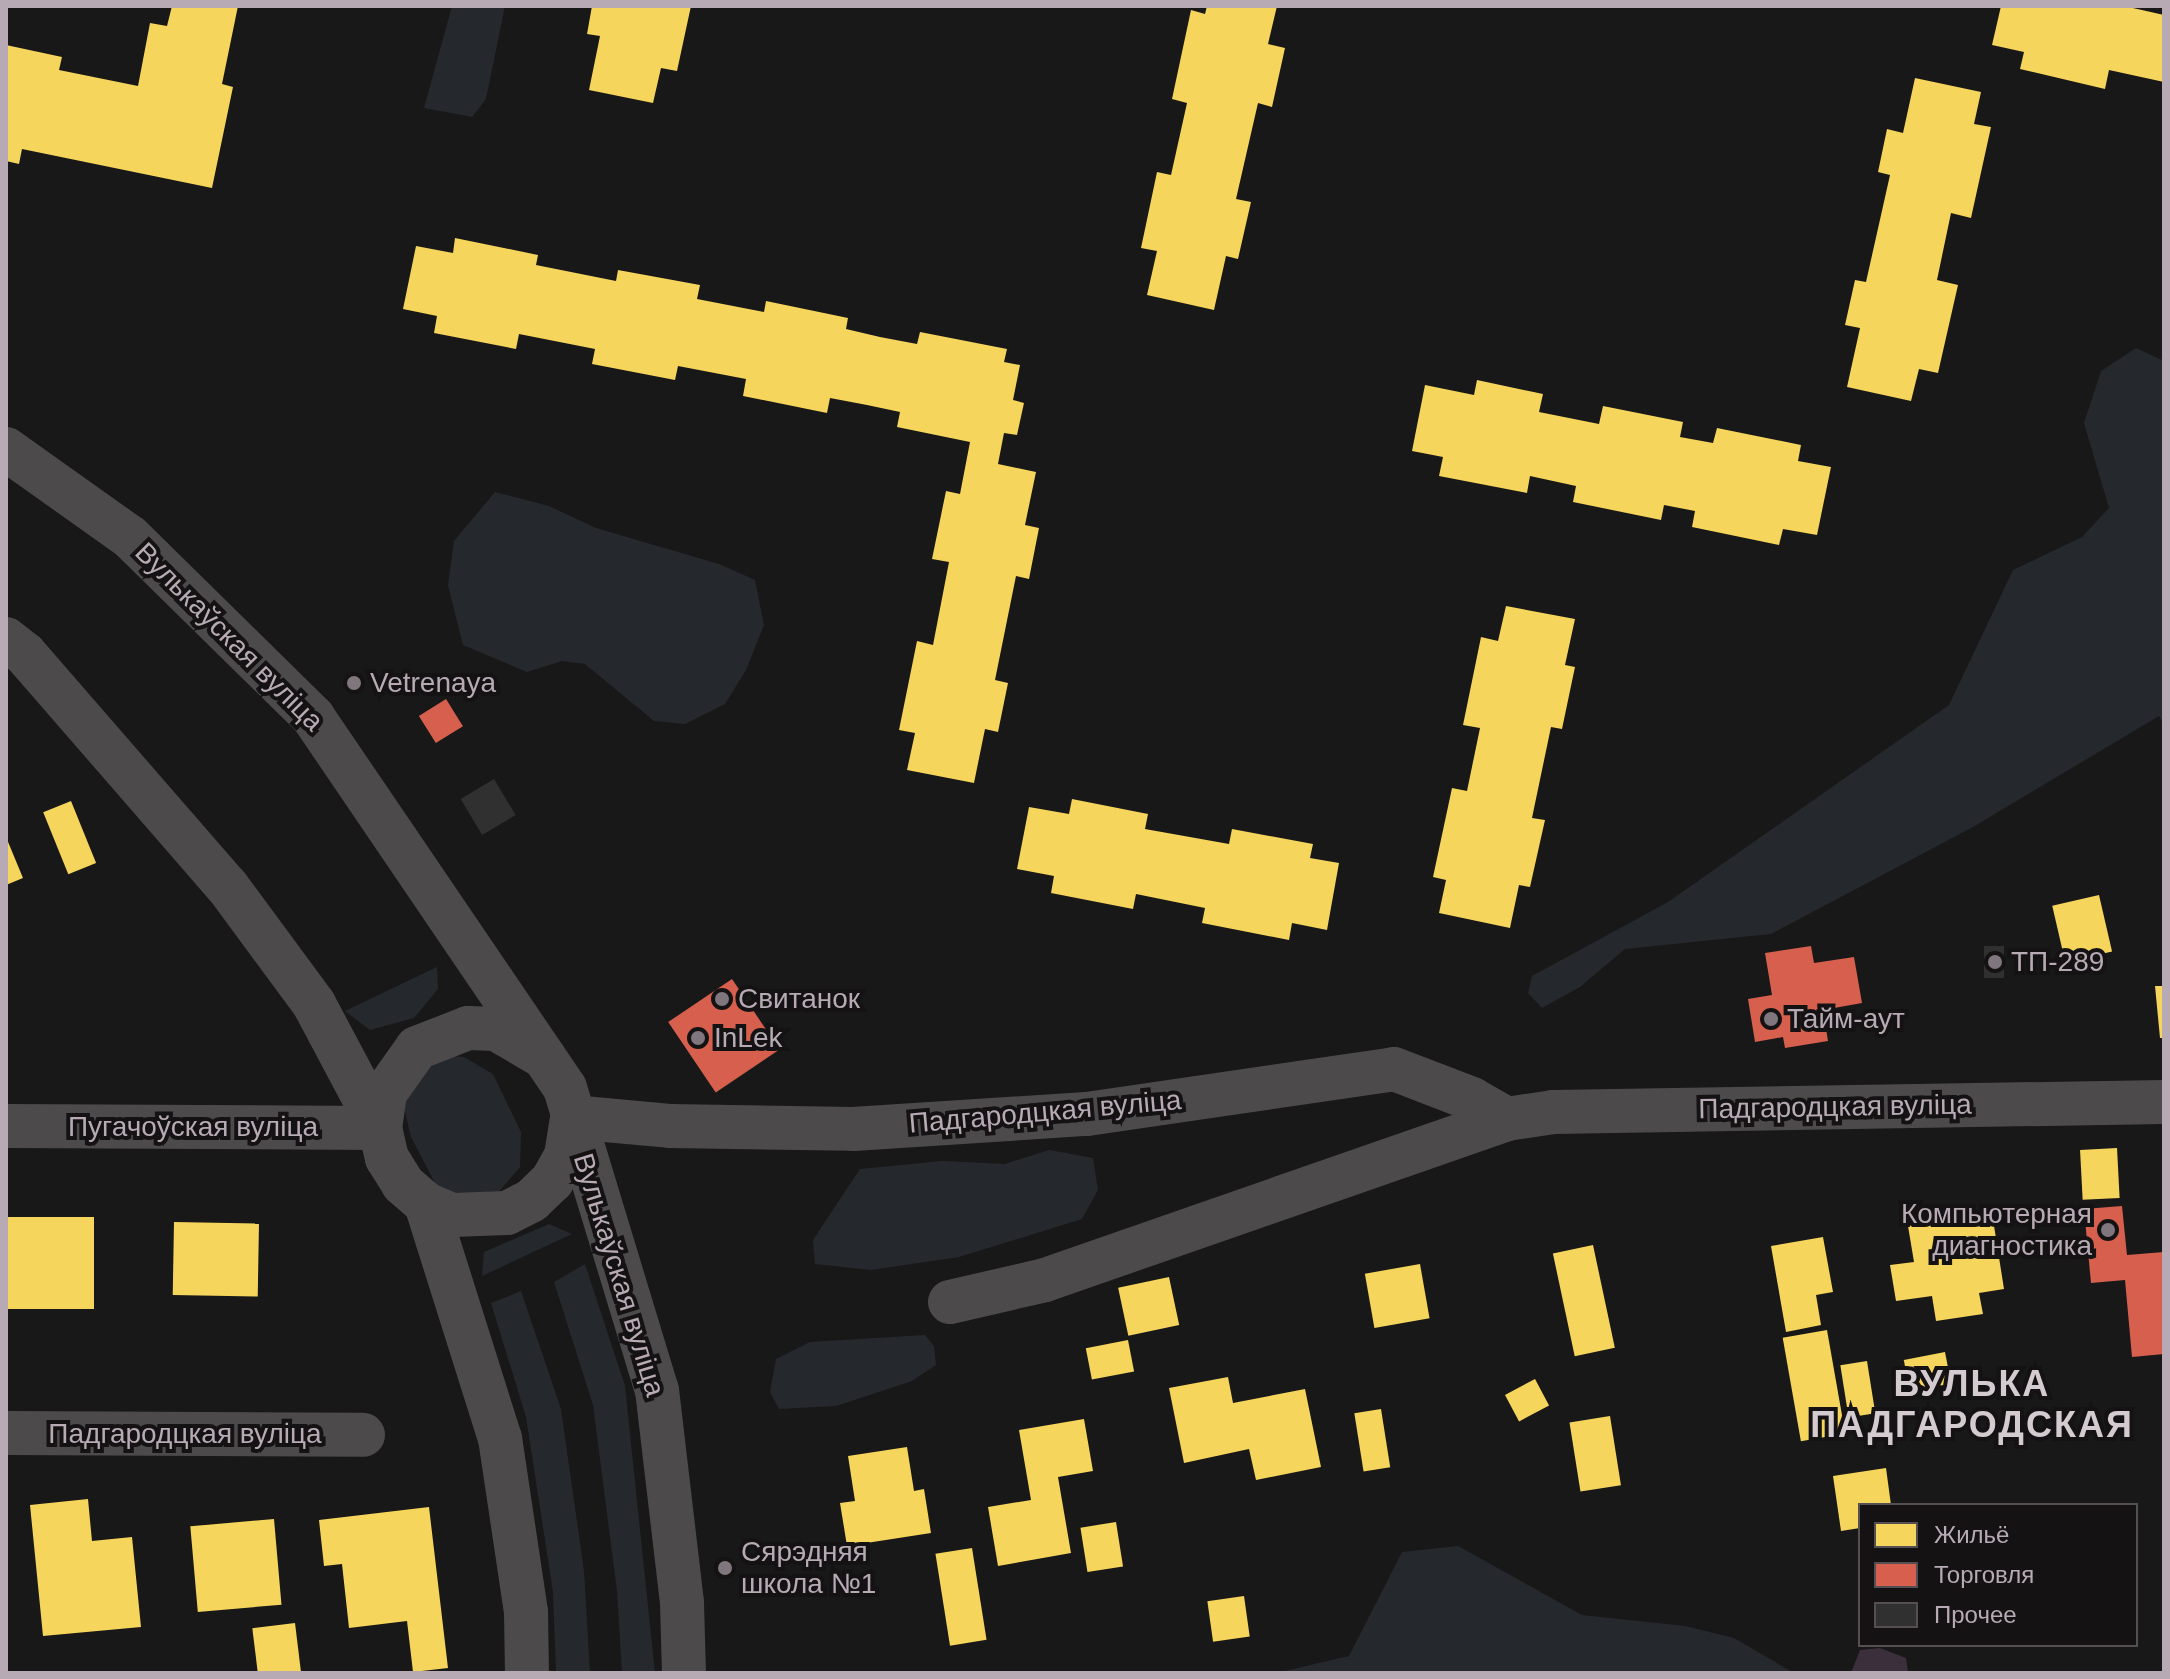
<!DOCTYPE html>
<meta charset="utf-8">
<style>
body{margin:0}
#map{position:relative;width:2170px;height:1679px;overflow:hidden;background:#181818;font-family:Arial,sans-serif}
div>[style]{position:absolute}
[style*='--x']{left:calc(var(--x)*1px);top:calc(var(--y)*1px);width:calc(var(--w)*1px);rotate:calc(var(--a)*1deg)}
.green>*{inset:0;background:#25282d}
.water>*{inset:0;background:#3c2f3c}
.homes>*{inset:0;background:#f6d55c;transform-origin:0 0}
.shops>*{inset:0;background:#d6604d;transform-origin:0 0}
.building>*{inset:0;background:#313031;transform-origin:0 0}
.minor>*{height:44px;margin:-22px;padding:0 22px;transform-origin:22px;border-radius:22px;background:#4d4a4c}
.dots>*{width:22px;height:22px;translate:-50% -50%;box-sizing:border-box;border:4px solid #141212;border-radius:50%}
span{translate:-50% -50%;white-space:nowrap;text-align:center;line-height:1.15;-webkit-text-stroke:8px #141212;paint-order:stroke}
.street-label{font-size:28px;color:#b7aab4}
.poi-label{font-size:28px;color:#b7aab4}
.left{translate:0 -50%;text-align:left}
.right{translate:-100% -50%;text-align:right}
.district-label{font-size:36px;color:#d4cbd1;font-weight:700;letter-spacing:2px}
.frame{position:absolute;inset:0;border:8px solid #b7aab4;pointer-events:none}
.legend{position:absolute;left:1858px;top:1503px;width:280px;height:144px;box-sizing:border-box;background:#141212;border:2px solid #554f53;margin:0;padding:10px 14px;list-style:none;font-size:24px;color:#b7aab4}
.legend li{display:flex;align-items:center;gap:16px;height:40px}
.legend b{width:40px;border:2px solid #554f53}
</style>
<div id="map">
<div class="green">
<div style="clip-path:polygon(452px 6px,505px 6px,486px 99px,472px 117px,424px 108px)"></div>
<div style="clip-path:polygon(2136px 348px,2164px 361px,2164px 725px,2159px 716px,1973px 827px,1771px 934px,1625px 949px,1580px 987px,1542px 1008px,1528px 993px,1532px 976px,1668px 902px,1949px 705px,2013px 570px,2082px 537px,2109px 508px,2084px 423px,2101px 371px)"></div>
<div style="clip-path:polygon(495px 492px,549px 506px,596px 528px,719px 564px,755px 580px,764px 625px,746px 670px,725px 704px,685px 724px,654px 721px,585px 664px,562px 661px,527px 672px,463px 645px,448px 585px,454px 541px)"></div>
<div style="clip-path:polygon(437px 967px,438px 989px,414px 1018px,370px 1030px,345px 1011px)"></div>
<div style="clip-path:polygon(437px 1055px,464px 1057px,493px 1074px,521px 1132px,520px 1167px,497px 1194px,469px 1198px,436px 1185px,411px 1137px,402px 1099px)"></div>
<div style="clip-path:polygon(1049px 1150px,1093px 1158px,1098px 1190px,1082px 1219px,959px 1257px,871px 1270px,815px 1264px,813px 1240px,860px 1169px,942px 1161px,1005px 1164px)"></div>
<div style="clip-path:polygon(549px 1224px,572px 1234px,482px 1276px,484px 1252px)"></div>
<div style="clip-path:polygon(585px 1264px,625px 1386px,655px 1673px,622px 1673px,617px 1591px,593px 1405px,554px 1282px)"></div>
<div style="clip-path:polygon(521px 1291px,561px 1409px,584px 1571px,590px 1673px,556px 1673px,553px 1592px,526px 1417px,491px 1303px)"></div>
<div style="clip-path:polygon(925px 1335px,934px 1346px,936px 1365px,912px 1381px,836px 1406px,779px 1409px,770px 1392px,776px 1359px,810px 1342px)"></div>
<div style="clip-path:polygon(1458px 1546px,1582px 1615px,1685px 1626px,1734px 1638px,1794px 1673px,1276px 1673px,1349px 1656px,1402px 1552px)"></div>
</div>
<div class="water">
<div style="clip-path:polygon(1880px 1648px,1906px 1658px,1908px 1673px,1851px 1673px,1860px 1650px)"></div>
</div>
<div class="homes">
<div style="clip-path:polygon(172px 6px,238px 6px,222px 84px,233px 87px,212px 188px,22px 149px,19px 164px,6px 161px,6px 45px,62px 57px,59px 70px,138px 86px,150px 23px,167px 26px)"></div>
<div style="clip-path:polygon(592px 6px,691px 6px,677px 71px,661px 68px,653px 103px,589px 90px,600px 36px,587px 34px)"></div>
<div style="clip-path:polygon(1207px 6px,1277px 6px,1268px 44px,1285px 48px,1272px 107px,1258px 103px,1236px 199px,1251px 202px,1238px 259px,1226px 256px,1214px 310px,1147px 295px,1157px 251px,1141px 248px,1157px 172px,1171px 175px,1187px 103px,1172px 99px,1191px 10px,1205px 14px)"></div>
<div style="clip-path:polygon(2001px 6px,2124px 6px,2164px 15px,2164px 82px,2109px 70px,2105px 89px,2020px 69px,2024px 52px,1992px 45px)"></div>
<div style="clip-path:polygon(1915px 78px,1981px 92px,1974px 124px,1991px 127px,1971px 218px,1951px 213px,1937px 280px,1958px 285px,1938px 373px,1919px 369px,1911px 401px,1847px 387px,1860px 328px,1845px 325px,1855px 280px,1866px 282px,1890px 175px,1878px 172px,1887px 129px,1903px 133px)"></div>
<div style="clip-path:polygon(455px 238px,538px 255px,536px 265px,616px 281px,618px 270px,700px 285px,697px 299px,764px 312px,766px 301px,848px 318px,846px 329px,880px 337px,917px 344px,920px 332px,1007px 349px,1004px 362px,1020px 365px,1013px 400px,1024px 403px,1017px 435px,1004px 433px,998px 464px,1036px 472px,1025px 525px,1039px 528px,1029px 579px,1016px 576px,995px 680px,1008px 683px,998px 732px,985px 729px,974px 783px,907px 770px,915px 733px,899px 730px,917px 641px,933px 645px,949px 562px,932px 559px,946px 491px,960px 494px,970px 442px,897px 427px,900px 412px,867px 405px,830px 398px,827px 413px,743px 396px,746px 379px,678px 366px,675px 380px,592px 364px,595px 349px,519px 334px,516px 349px,434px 333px,437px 316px,403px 309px,416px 246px,453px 253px)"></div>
<div style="clip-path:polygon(1477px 380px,1543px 394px,1539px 412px,1599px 424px,1603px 406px,1683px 422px,1680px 437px,1713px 443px,1717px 428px,1801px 445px,1798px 461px,1831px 467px,1817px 535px,1783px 529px,1779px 545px,1692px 527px,1695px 511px,1664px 505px,1661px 520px,1573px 502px,1576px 486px,1530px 476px,1527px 493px,1439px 476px,1443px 457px,1412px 451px,1425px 385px,1474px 395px)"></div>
<div style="clip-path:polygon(1506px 606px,1575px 619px,1565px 665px,1575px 667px,1562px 729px,1551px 727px,1532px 818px,1545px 820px,1530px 887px,1519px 885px,1510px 928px,1439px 913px,1446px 880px,1433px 877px,1452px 788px,1467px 791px,1480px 728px,1463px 725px,1481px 637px,1498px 641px)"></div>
<div style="clip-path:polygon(1072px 799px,1148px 814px,1145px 829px,1229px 844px,1232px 829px,1313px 844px,1310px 858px,1339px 863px,1327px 930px,1292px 923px,1289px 940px,1202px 923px,1205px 908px,1136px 894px,1133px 909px,1051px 893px,1054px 876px,1017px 869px,1029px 807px,1069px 814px)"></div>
<div style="left:71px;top:801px;width:67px;height:30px;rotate:68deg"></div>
<div style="clip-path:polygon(6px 837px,23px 878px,6px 885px)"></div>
<div style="left:2099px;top:895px;width:58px;height:48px;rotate:77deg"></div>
<div style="clip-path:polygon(2155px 986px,2164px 986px,2164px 1038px,2160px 1038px)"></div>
<div style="left:2117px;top:1148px;width:50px;height:37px;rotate:87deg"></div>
<div style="clip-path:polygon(1992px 1213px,2004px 1289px,1979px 1293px,1983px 1314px,1936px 1321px,1932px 1296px,1896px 1301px,1890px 1265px,1914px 1262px,1908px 1226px)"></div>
<div style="left:8px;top:1217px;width:86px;height:92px"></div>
<div style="left:174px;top:1222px;width:85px;height:73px;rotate:1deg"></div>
<div style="clip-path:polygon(1823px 1237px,1833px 1292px,1816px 1295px,1821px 1325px,1786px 1332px,1771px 1246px)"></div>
<div style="left:1593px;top:1245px;width:105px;height:41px;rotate:78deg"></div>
<div style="left:1420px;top:1264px;width:55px;height:56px;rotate:80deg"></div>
<div style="left:1169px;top:1277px;width:49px;height:52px;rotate:78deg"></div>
<div style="left:1827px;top:1330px;width:105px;height:45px;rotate:80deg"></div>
<div style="left:1128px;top:1340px;width:32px;height:43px;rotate:79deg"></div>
<div style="left:1945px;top:1352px;width:32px;height:42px;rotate:79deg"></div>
<div style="left:1867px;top:1361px;width:53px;height:27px;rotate:81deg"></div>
<div style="clip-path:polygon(1228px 1377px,1233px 1403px,1305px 1389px,1321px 1467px,1256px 1480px,1249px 1449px,1184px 1463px,1169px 1388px)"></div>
<div style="left:1535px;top:1379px;width:30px;height:34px;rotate:62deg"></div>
<div style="left:1381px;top:1409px;width:59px;height:27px;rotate:81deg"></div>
<div style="left:1610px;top:1416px;width:70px;height:41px;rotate:81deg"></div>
<div style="clip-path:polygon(1084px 1419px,1093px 1471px,1058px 1477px,1071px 1553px,998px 1566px,988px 1507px,1031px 1500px,1019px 1430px)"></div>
<div style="clip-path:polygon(907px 1447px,914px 1491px,924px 1489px,931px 1533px,847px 1546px,840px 1503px,855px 1501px,848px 1456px)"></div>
<div style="clip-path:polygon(1886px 1468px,1891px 1505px,1860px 1505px,1860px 1528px,1841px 1531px,1833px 1476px)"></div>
<div style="clip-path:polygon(88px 1499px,92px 1541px,132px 1537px,141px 1627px,43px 1636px,30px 1505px)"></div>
<div style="clip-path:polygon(429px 1507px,448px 1668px,413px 1672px,407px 1621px,349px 1628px,342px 1564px,324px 1566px,319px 1520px)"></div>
<div style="left:274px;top:1519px;width:86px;height:84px;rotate:85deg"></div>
<div style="left:1116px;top:1522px;width:45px;height:36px;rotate:81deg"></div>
<div style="left:972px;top:1548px;width:93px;height:37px;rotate:81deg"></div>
<div style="left:1244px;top:1596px;width:41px;height:37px;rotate:82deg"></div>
<div style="left:295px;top:1623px;width:50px;height:43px;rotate:83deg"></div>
</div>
<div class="shops">
<div style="left:446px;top:699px;width:32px;height:32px;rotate:58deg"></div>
<div style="clip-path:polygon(1811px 946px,1814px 963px,1854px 957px,1862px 1003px,1823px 1010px,1828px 1041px,1785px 1048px,1783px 1037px,1755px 1042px,1748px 999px,1772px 995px,1765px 953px)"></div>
<div style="left:732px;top:979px;width:85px;height:77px;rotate:56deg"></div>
<div style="clip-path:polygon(2122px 1206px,2127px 1255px,2164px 1252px,2164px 1354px,2132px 1357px,2125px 1280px,2091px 1283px,2084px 1209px)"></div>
</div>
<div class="building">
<div style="left:494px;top:779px;width:42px;height:39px;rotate:59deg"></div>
<div style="left:1984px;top:946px;width:20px;height:32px"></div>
</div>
<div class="minor">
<div style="--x:6;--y:449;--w:152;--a:35.4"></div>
<div style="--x:130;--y:537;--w:257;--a:44.5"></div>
<div style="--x:313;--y:717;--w:448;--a:55.8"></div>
<div style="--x:565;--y:1088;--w:316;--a:73.1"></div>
<div style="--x:657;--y:1390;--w:214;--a:83.3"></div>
<div style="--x:682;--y:1603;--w:70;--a:88.4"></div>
<div style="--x:6;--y:639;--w:24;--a:38"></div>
<div style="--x:25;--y:654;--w:308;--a:49"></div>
<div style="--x:227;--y:886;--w:147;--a:53.6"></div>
<div style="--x:314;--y:1004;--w:140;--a:62"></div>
<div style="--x:544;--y:1057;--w:56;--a:-149.7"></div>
<div style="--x:496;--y:1029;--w:28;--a:-178"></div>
<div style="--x:468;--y:1028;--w:55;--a:158.6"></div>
<div style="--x:417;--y:1048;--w:55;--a:125.4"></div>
<div style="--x:385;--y:1093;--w:35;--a:98"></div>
<div style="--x:380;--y:1128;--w:31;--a:77"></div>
<div style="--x:387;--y:1158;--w:31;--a:58"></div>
<div style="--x:403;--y:1184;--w:30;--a:41"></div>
<div style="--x:426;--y:1204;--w:28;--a:23"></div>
<div style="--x:452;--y:1215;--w:55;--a:-2.1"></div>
<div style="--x:507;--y:1213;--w:28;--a:-27"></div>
<div style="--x:532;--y:1200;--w:28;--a:-44"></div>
<div style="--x:552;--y:1181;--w:29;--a:-61"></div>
<div style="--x:566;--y:1156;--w:39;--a:-81"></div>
<div style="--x:572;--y:1117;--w:98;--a:5.2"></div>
<div style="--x:670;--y:1126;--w:183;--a:0.9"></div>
<div style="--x:853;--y:1129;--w:234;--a:-3.7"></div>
<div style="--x:1087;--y:1114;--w:310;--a:-8.3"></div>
<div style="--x:1394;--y:1069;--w:84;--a:21"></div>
<div style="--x:1472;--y:1099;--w:40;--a:29.7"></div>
<div style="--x:1507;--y:1119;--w:47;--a:-8.7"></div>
<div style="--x:1553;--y:1112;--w:611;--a:-0.94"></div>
<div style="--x:6;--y:1126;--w:374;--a:0.3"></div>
<div style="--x:426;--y:1204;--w:245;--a:72.5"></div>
<div style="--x:500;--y:1438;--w:176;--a:81.5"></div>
<div style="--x:526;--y:1612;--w:61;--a:89.1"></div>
<div style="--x:950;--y:1302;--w:98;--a:-13"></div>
<div style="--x:1045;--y:1280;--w:489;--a:-19.2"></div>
<div style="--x:6;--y:1433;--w:357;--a:0.3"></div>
</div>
<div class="dots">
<div style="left:354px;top:683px;background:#7f777d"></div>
<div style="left:1995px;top:962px;background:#7f777d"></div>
<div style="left:722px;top:999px;background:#7f777d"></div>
<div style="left:1771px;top:1019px;background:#7f777d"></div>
<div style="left:698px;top:1038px;background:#7f777d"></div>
<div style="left:2108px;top:1230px;background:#7f777d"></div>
<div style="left:725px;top:1568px;background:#7f777d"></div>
</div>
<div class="street-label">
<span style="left:229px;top:637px;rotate:45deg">Вулькаўская вуліца</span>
<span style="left:1835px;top:1107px;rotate:-1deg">Падгародцкая вуліца</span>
<span style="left:1045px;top:1112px;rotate:-5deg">Падгародцкая вуліца</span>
<span style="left:193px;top:1127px">Пугачоўская вуліца</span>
<span style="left:619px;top:1275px;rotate:73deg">Вулькаўская вуліца</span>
<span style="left:185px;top:1434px">Падгародцкая вуліца</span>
</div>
<div class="poi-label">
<span class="left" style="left:370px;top:683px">Vetrenaya</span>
<span class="left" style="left:2011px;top:962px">ТП-289</span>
<span class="left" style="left:738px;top:999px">Свитанок</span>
<span class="left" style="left:1787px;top:1019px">Тайм-аут</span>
<span class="left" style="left:714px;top:1038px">InLek</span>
<span class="right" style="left:2092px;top:1230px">Компьютерная<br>диагностика</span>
<span class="left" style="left:741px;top:1568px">Сярэдняя<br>школа №1</span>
</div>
<div class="district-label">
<span style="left:1972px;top:1404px">ВУЛЬКА<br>ПАДГАРОДСКАЯ</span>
</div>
<div class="frame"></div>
<ul class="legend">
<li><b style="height:22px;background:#f6d55c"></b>Жильё</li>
<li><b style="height:22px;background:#d6604d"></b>Торговля</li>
<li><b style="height:22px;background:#313031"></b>Прочее</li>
</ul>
</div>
